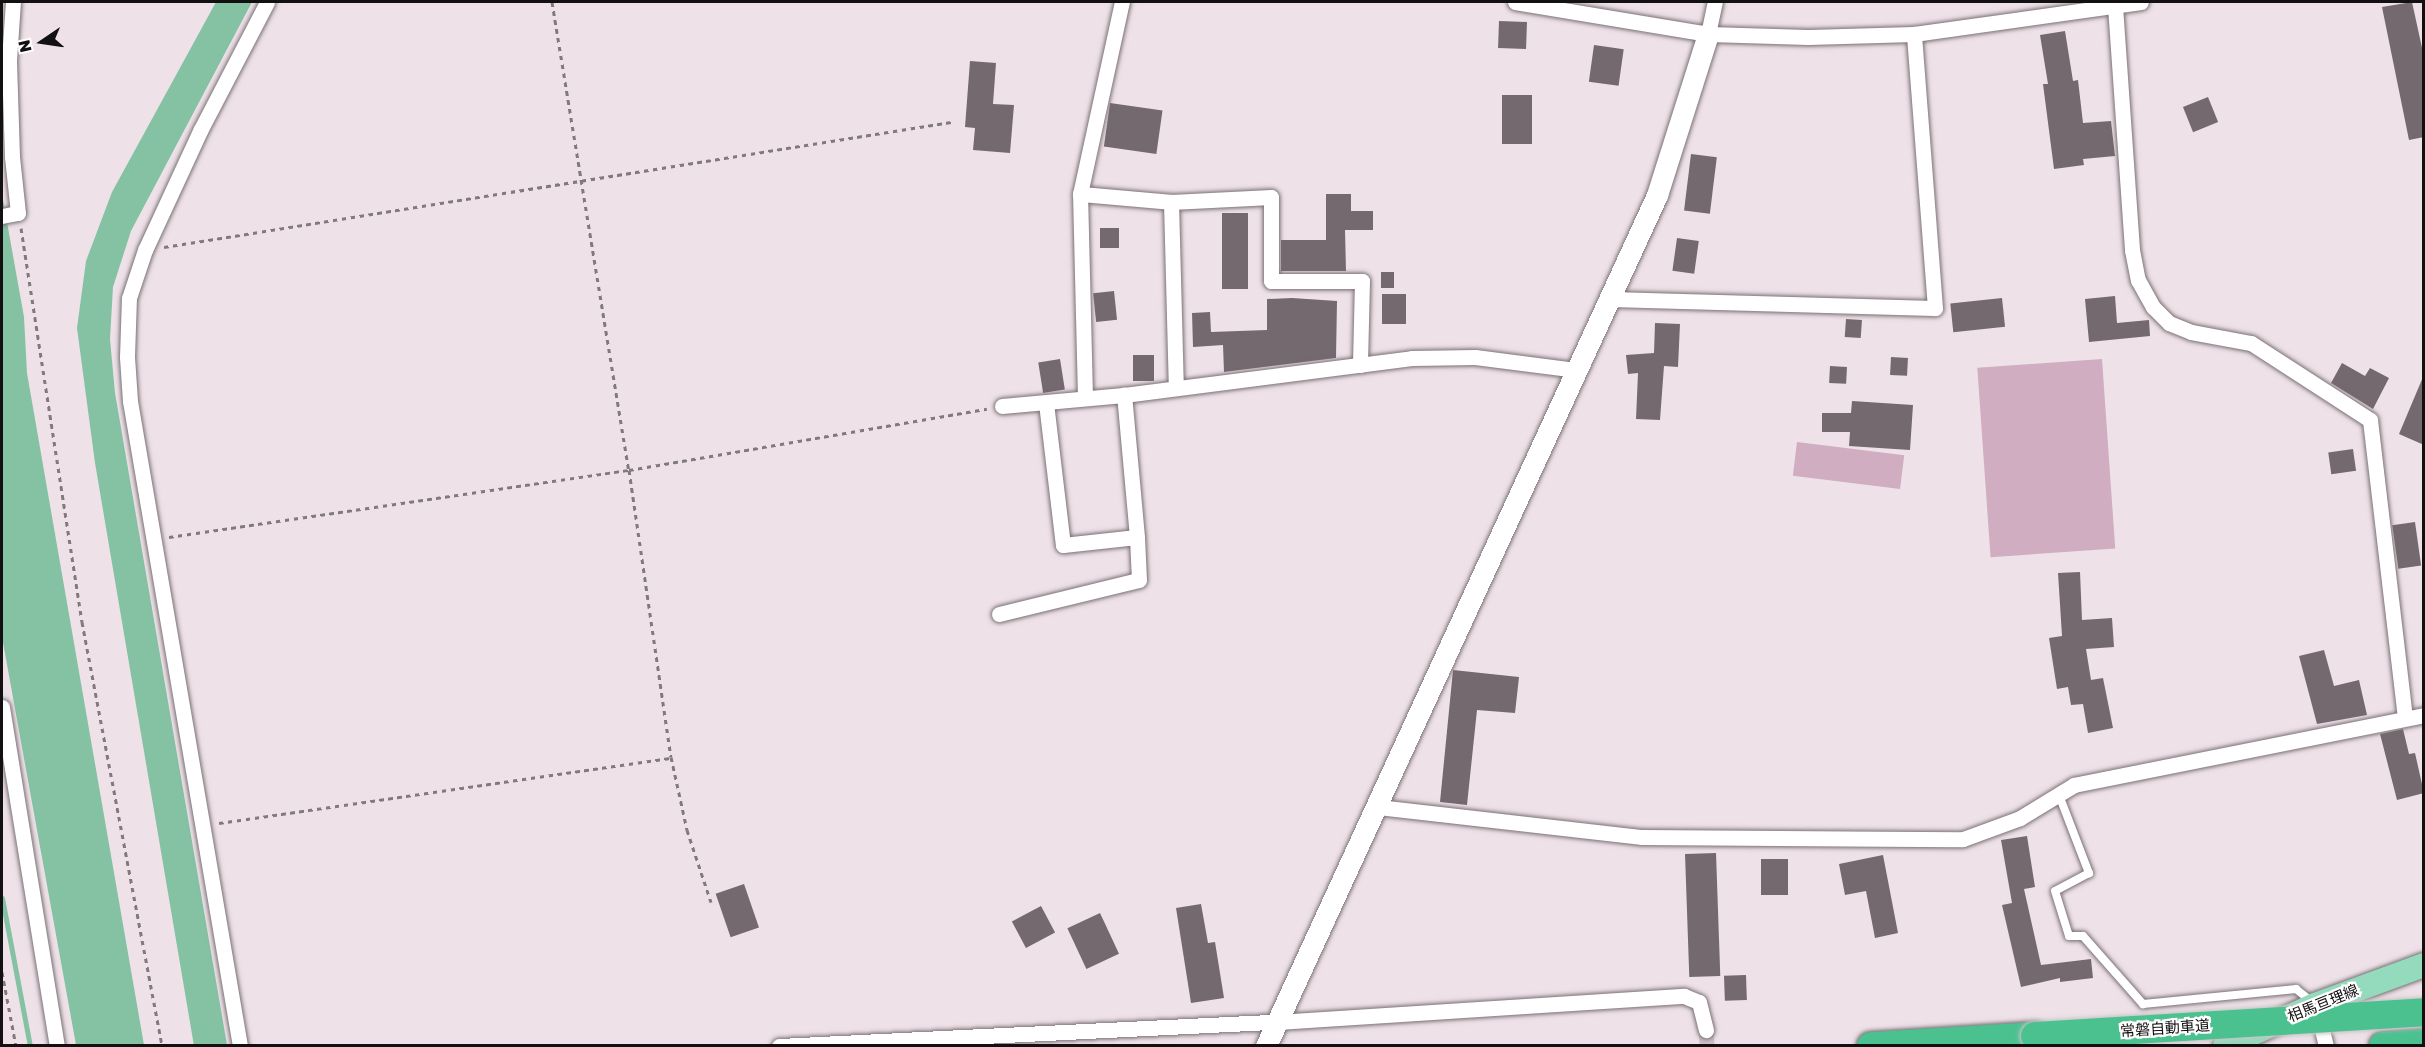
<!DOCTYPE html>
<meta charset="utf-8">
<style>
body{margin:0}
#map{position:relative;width:2425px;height:1047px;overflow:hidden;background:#eee2e8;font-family:"Golos Text","Noto Sans JP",sans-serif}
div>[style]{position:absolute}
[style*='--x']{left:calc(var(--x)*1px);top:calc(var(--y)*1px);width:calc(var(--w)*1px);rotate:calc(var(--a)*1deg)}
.green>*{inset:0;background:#d0adc1;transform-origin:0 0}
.water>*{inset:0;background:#85c2a4}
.stream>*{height:5px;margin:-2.5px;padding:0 2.5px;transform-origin:2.5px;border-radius:2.5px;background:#85c2a4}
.building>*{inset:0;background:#73696e;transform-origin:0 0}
.street-tunnel>*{height:15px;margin-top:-7.5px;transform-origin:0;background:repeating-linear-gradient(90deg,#cdc2c8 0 15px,transparent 0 23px)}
.path>*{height:3px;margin-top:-1.5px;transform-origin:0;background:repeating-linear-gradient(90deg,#80797d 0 4.5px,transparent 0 9px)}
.roads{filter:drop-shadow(0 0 2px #7a7076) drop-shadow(0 0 2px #7a7076)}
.lane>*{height:8px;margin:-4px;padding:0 4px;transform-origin:4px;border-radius:4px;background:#fff}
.street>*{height:15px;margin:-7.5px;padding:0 7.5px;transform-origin:7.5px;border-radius:7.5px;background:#fff}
.secondary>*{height:21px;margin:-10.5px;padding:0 10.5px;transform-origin:10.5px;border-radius:10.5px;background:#fff}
.primary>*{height:24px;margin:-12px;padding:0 12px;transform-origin:12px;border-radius:12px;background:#94dabc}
.highway>*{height:28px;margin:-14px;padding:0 14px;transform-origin:14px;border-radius:14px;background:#4cc190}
.bridges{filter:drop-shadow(0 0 2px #c6c6c6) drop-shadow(0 0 2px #c6c6c6)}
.highway-bridge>*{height:28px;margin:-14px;padding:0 14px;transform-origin:14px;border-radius:14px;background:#4cc190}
span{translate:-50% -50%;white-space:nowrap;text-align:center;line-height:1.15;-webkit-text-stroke:4.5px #fff;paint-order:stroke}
.street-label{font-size:15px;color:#131012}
.frame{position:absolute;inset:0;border:3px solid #131012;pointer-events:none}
.north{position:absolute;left:12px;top:12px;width:60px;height:60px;-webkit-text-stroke:4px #fff;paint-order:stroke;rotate:257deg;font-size:16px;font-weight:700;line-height:24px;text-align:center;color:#131012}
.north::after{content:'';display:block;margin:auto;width:21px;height:27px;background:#131012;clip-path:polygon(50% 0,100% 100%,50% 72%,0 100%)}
</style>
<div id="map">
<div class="green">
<div style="left:2102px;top:359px;width:190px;height:125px;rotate:86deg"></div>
<div style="left:1797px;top:442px;width:108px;height:34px;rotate:7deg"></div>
</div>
<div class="water">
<div style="clip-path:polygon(216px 2px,252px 2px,131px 231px,113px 287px,110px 339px,115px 393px,227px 1045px,194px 1046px,95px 463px,77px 328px,86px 261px,112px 192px)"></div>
<div style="clip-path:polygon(2px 194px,24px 317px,27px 373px,144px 1045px,76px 1045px,2px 637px)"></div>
</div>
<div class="stream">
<div style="--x:2;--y:898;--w:151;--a:79.3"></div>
</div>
<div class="building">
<div style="clip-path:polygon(2412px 2px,2424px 57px,2424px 137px,2409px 140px,2382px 7px)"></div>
<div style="left:1499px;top:21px;width:28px;height:27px;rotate:2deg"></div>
<div style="clip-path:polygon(2065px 31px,2073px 81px,2078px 80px,2083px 123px,2111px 121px,2115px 156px,2083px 159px,2084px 165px,2054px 169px,2043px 84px,2048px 84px,2040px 35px)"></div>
<div style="left:1594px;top:45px;width:30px;height:37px;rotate:8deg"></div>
<div style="clip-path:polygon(970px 61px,996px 63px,993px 104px,1014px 105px,1010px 153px,973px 150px,975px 128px,965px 127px)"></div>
<div style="left:1502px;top:95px;width:30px;height:49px"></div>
<div style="left:2208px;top:97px;width:27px;height:27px;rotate:68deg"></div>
<div style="left:1110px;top:103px;width:53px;height:44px;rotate:8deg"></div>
<div style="left:1691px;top:154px;width:26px;height:57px;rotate:7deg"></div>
<div style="clip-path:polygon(1326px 194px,1351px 194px,1351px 211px,1373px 211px,1373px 230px,1345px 230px,1346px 271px,1281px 271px,1281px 240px,1326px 240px)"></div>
<div style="left:1222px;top:213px;width:26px;height:76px"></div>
<div style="left:1100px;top:228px;width:19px;height:20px"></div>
<div style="left:1677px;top:238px;width:22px;height:33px;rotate:8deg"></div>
<div style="left:1381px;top:272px;width:13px;height:16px"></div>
<div style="left:1114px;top:291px;width:29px;height:21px;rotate:84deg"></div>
<div style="left:1382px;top:294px;width:24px;height:30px"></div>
<div style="clip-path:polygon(2115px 296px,2117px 323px,2149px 320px,2150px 336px,2089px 342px,2085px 299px)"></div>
<div style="clip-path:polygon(1292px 298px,1337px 301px,1336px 358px,1224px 372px,1223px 345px,1193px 347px,1192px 313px,1210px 312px,1211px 332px,1267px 330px,1267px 299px)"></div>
<div style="left:2002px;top:298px;width:29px;height:52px;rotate:84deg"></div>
<div style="left:1846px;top:319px;width:16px;height:18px;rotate:4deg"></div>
<div style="clip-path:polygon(1655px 323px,1680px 324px,1678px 367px,1664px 366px,1660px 420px,1636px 419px,1638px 373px,1628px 374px,1626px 355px,1654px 353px)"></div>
<div style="left:1154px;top:355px;width:26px;height:21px;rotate:90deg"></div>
<div style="left:1891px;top:357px;width:17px;height:18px;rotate:3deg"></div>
<div style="left:1060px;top:359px;width:31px;height:22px;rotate:81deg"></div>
<div style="clip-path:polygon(2342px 363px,2365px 376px,2370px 368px,2389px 378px,2373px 409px,2331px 383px)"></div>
<div style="left:1830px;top:366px;width:17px;height:17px;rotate:3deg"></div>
<div style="clip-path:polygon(2423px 377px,2424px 377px,2424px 445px,2399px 434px)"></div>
<div style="clip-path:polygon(1852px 401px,1913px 405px,1910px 450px,1849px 446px,1850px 432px,1822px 432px,1822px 413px,1851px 413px)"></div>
<div style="left:2353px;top:449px;width:22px;height:25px;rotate:82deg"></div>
<div style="left:2415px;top:522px;width:44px;height:23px;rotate:82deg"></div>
<div style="clip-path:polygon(2080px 572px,2082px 620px,2112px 618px,2114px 647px,2086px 649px,2091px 680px,2103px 678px,2113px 728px,2088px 733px,2083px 704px,2071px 705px,2068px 687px,2057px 689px,2049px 638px,2062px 636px,2058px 573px)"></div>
<div style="clip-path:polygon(2324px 650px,2334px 686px,2359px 680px,2367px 715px,2317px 724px,2299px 656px)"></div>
<div style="clip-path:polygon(1453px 670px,1519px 677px,1515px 713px,1477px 710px,1467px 805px,1440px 802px)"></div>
<div style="clip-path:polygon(2403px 729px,2409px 754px,2415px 753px,2424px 793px,2397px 800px,2380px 734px)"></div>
<div style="clip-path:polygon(2027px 836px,2035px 887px,2024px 889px,2041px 965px,2091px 959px,2093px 978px,2060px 982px,2060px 978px,2021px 987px,2002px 905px,2012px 903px,2001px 840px)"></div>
<div style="left:1716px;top:853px;width:123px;height:31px;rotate:88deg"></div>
<div style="clip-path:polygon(1883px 855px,1898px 933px,1875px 938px,1866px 891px,1845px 895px,1839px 864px)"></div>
<div style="left:1761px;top:859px;width:27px;height:36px"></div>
<div style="left:744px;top:884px;width:46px;height:30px;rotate:71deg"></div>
<div style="clip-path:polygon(1201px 904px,1208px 943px,1215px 942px,1224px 998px,1191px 1003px,1176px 908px)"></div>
<div style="left:1041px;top:906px;width:30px;height:33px;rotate:62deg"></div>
<div style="left:1100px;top:913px;width:45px;height:36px;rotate:65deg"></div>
<div style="left:1746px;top:975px;width:25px;height:22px;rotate:88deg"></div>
</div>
<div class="street-tunnel">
<div style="--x:1706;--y:1030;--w:16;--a:86"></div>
</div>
<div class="path">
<div style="--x:552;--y:2;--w:474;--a:80.7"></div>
<div style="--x:629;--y:470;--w:290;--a:81.7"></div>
<div style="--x:671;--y:757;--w:75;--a:77.6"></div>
<div style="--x:687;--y:830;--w:76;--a:71.6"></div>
<div style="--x:21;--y:228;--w:399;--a:81.2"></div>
<div style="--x:82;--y:622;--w:431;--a:79.3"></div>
<div style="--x:164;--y:247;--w:797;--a:-9.02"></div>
<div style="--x:169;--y:537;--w:465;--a:-8.3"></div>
<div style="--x:629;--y:470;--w:363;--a:-9.7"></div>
<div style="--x:219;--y:823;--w:456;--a:-8.2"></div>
<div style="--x:2;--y:972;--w:75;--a:79.3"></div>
</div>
<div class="roads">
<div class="lane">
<div style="--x:2059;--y:795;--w:84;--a:69"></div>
<div style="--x:2089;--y:873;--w:38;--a:152"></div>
<div style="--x:2055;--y:891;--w:47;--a:72.7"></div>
<div style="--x:2069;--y:936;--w:14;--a:0"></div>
<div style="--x:2083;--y:936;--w:91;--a:48.6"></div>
<div style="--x:2143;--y:1004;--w:154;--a:-5.6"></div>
<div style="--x:2296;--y:989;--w:21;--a:39"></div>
</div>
<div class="street">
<div style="--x:1515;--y:2;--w:196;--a:9.4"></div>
<div style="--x:1708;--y:34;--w:100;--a:1.7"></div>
<div style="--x:1808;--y:37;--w:106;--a:-1.6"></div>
<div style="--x:1914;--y:34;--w:229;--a:-8"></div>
<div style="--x:2115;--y:6;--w:245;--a:86"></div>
<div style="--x:2132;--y:250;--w:31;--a:79"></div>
<div style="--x:2138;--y:280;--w:31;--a:61"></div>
<div style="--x:2153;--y:307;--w:23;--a:45"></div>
<div style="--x:2169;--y:323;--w:24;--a:22"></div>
<div style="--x:2191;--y:332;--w:61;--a:10.4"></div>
<div style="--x:2251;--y:343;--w:142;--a:32.9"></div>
<div style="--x:2370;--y:420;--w:300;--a:83.3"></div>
<div style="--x:1708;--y:34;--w:33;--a:-78"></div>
<div style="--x:1080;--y:194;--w:91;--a:5"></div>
<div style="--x:1171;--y:202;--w:185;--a:88.5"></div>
<div style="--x:1171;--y:202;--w:100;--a:-2.9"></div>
<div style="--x:1271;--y:197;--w:84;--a:90"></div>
<div style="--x:1271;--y:281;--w:91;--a:0"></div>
<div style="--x:1362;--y:281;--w:84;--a:91.4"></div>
<div style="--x:2;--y:216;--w:16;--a:-11"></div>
<div style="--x:18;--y:213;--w:56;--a:-96.1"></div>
<div style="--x:12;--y:157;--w:97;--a:-91.8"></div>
<div style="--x:9;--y:60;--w:58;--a:-86.1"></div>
<div style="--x:1609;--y:299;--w:326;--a:1.6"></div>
<div style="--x:1935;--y:308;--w:275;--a:-94.4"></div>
<div style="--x:1085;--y:397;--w:203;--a:-91.4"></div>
<div style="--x:1080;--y:194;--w:197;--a:-77.7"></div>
<div style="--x:1046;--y:403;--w:143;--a:83.2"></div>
<div style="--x:1063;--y:545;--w:74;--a:-6.2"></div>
<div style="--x:1137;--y:537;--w:143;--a:-95.2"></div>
<div style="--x:1002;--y:406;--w:122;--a:-5.2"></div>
<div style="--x:1124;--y:395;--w:290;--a:-7.3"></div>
<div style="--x:1412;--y:358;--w:63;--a:-0.9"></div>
<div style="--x:1475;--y:357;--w:103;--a:7.3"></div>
<div style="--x:999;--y:614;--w:144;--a:-13.7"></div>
<div style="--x:1139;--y:580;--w:43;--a:-92.7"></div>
<div style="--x:2;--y:707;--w:343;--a:80.8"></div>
<div style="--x:1378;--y:807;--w:266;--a:6.5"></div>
<div style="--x:1642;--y:837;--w:321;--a:0.4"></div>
<div style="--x:1963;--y:839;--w:61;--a:-20.2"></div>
<div style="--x:2020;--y:818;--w:63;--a:-31.4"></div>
<div style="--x:2074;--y:785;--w:357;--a:-11.3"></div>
<div style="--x:2318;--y:1014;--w:33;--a:76"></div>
<div style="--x:240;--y:1046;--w:654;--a:-99.68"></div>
<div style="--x:130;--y:401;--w:44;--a:-93.9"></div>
<div style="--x:127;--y:357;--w:59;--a:-88.1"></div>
<div style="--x:129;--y:298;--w:51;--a:-71.6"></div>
<div style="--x:145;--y:250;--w:133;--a:-65.2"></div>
<div style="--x:201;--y:129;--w:143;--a:-62.5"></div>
<div style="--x:779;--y:1046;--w:499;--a:-2.8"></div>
<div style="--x:1277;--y:1022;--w:408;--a:-3.7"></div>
<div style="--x:1684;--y:996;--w:16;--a:22"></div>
<div style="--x:1699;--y:1002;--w:29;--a:76"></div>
</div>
<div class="secondary">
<div style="--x:1266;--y:1046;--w:937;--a:-65.32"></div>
<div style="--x:1657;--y:195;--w:169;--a:-72.4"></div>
</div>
<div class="primary">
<div style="--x:2225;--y:1046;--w:99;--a:-24.5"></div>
<div style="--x:2315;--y:1005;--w:116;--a:-20.2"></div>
</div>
<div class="highway">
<div style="--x:1871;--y:1046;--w:164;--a:-3.5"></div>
<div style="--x:2383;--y:1046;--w:41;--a:-4.2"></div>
</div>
</div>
<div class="bridges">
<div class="highway-bridge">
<div style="--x:2035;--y:1036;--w:390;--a:-3.5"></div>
</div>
</div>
<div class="street-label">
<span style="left:2323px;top:1003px;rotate:-22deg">相馬亘理線</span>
<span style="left:2165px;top:1028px;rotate:-4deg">常磐自動車道</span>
</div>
<div class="frame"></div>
<div class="north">N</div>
</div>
